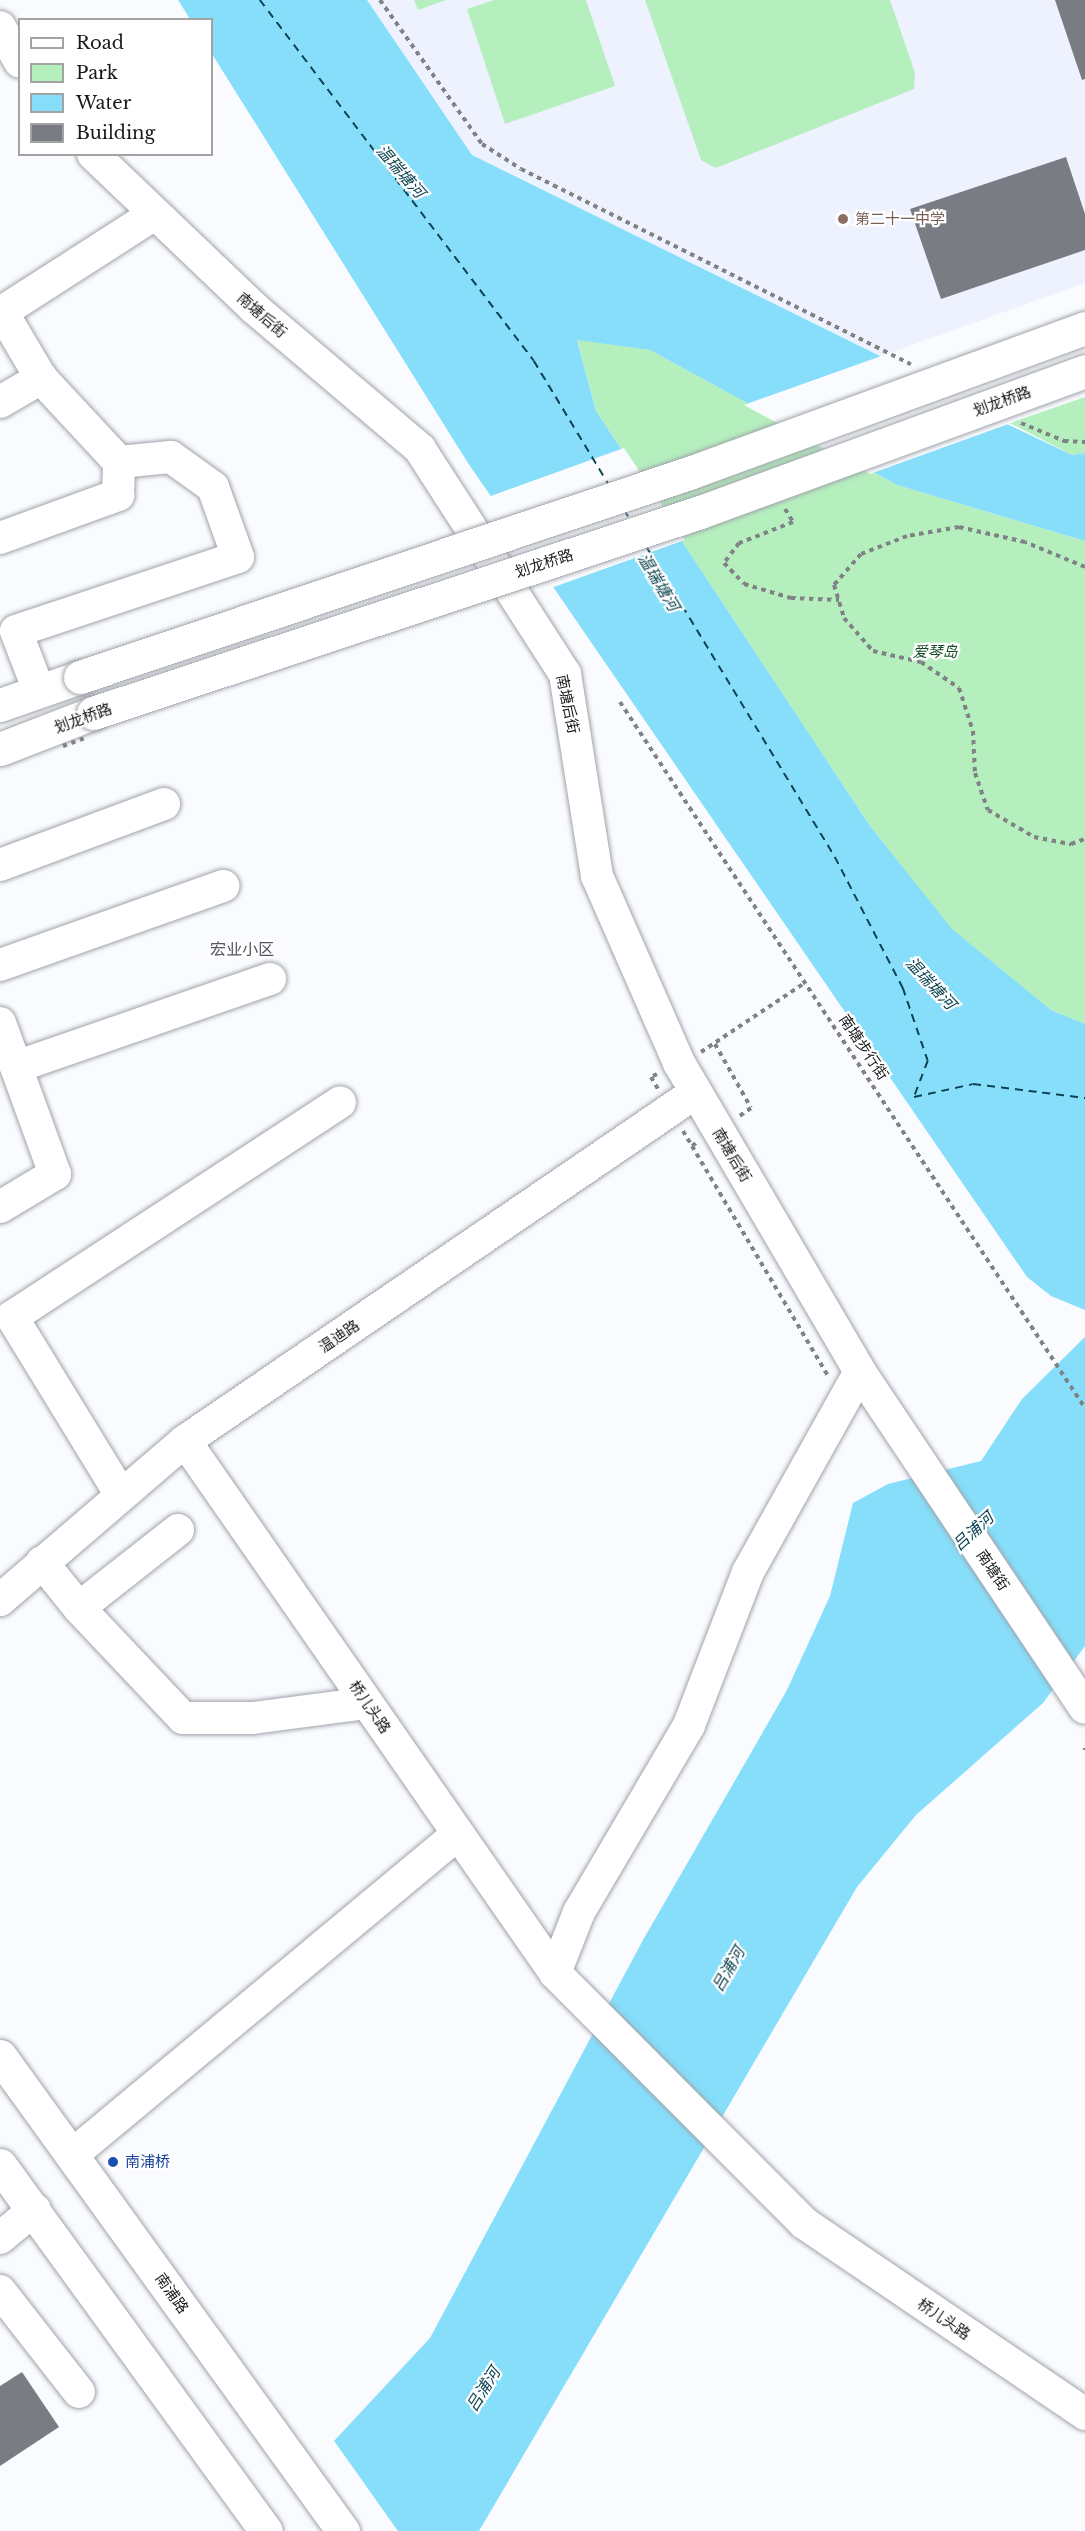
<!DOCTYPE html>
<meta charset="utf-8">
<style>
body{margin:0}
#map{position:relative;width:1085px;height:2531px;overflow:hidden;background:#f9fbfe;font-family:"Libre Baskerville","Noto Sans SC",serif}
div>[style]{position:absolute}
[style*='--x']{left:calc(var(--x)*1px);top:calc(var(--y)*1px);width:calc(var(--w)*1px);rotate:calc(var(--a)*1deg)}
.built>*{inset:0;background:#eef2fe}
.green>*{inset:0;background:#b5efbe}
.water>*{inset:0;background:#86defa}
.pier>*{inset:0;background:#f9fbfe}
.ferry>*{height:1.5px;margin-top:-0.75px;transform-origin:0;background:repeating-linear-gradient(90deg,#0d4351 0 8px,transparent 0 14px)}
.building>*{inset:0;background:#797c83}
.path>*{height:4px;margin-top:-2px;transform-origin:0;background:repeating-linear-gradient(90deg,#818285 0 4.5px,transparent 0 9px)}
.roads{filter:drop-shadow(0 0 2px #a0a3aa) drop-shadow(0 0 2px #a0a3aa)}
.minor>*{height:32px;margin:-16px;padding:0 16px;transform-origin:16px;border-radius:16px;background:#fff}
.major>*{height:33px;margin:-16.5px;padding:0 16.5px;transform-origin:16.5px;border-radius:16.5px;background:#fff}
.path-bridge>*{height:4px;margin-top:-2px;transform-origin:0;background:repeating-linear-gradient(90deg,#818285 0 4.5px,transparent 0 9px)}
.bridges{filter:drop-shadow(0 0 2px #a0a3aa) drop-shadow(0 0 2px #a0a3aa)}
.major-bridge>*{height:33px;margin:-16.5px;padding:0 16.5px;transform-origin:16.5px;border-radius:16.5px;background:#fff}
.dots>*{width:16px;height:16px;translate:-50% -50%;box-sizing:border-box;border:3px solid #fff;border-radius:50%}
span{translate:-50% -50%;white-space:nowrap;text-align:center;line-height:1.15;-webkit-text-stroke:4.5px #fff;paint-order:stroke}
.education-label{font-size:15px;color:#785e54}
.left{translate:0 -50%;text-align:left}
.street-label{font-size:15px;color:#18191c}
.park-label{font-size:15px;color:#144b23;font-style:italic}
.transit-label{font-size:15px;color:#164399}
.water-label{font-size:16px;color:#0d4351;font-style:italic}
.neighbourhood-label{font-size:16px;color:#55575e}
.legend{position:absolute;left:18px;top:18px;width:195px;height:138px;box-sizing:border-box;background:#fff;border:2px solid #a3a3a4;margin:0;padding:8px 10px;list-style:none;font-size:18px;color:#18191c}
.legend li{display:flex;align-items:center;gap:12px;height:30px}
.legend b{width:30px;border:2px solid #a3a3a4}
</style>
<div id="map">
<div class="built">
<div style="clip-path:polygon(367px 0,1085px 0,1085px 283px,881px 356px,472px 155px)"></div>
</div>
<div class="green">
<div style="clip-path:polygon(414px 0,446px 0,418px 10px)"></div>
<div style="clip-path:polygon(494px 0,586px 0,615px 86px,505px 124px,467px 9px)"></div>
<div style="clip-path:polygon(645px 0,890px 0,915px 73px,914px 89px,716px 168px,701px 160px)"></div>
<div style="clip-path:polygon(577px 339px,650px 350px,897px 485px,1085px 541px,1085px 1024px,1051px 1010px,951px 929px,870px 826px,596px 411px)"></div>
<div style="clip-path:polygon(1085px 397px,1085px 453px,1072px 455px,1010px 423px)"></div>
</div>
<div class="water">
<div style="clip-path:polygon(178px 0,367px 0,472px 155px,880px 356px,923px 384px,1072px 455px,1085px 453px,1085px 541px,897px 485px,650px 350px,577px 340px,596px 411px,870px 826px,952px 929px,1051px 1010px,1085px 1024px,1085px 1310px,1051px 1296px,1027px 1277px,468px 463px,212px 54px,212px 20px,190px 19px)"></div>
<div style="clip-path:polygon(1085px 1337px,1085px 1646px,1043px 1703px,916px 1815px,857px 1887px,479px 2531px,250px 2531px,430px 2338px,643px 1940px,786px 1692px,830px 1596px,853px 1503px,888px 1484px,981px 1461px,1022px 1399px)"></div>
</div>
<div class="pier">
<div style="clip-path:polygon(884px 355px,924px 381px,1014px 422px,870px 474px,744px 405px)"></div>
<div style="clip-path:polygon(624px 448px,685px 540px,551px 588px,488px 497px)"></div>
<div style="clip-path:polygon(332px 2438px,398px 2531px,247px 2531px,248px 2529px)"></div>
</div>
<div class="ferry">
<div style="--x:260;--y:0;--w:453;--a:52.8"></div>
<div style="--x:534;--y:361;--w:143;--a:58.8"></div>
<div style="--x:624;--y:510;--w:11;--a:56"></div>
<div style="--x:646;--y:546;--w:364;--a:58.7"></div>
<div style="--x:835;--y:857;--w:148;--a:62.6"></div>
<div style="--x:903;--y:988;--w:77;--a:71.1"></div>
<div style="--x:928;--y:1061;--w:39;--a:111"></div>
<div style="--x:914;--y:1097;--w:60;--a:-12.4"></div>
<div style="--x:973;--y:1084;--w:113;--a:7.1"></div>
</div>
<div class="building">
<div style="clip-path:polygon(1055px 0,1085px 0,1085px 79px,1082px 80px)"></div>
<div style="clip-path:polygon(1066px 157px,1085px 214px,1085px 250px,941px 299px,910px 209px)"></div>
<div style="clip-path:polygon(22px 2372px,59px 2427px,0 2466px,0 2386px)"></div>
</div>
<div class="path">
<div style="--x:380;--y:0;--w:176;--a:54.7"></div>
<div style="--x:482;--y:144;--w:46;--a:32.7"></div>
<div style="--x:521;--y:169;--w:436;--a:26.6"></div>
<div style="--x:1021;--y:423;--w:47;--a:22.7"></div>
<div style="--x:1064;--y:441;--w:21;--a:3"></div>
<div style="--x:785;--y:509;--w:15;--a:58"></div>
<div style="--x:793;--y:522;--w:58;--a:158.7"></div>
<div style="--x:739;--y:543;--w:25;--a:127"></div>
<div style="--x:724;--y:563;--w:29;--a:46"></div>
<div style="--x:744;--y:584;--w:49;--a:16.6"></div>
<div style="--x:791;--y:598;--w:48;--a:2.4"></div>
<div style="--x:1085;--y:567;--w:65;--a:-157.4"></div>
<div style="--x:1025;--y:542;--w:68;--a:-167.2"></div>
<div style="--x:959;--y:527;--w:53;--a:170.2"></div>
<div style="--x:907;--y:536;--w:49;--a:158.6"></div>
<div style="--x:861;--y:554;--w:41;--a:131.1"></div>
<div style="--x:834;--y:585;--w:34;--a:73"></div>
<div style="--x:844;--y:618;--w:44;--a:48.7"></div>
<div style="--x:873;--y:651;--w:49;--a:12.9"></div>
<div style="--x:921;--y:662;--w:46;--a:34.4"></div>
<div style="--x:959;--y:688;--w:45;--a:72"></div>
<div style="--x:973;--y:731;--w:42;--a:87.3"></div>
<div style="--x:975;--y:773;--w:39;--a:71"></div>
<div style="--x:988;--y:810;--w:53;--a:30.4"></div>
<div style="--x:1034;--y:837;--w:38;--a:11"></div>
<div style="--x:1071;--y:844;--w:15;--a:-20"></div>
<div style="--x:620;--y:702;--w:845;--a:56.63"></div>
<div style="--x:715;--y:1044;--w:73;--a:60.6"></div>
<div style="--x:751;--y:1108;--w:16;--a:145"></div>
<div style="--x:701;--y:1052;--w:126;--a:-33.7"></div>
<div style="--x:657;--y:1074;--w:7;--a:153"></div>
<div style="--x:651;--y:1077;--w:14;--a:60"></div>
<div style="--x:683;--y:1131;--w:17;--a:59"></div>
<div style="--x:692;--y:1146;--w:5;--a:-37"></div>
<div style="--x:692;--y:1146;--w:269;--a:59.4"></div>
<div style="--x:1085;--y:1748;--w:2;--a:90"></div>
</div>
<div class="roads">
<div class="minor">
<div style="--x:0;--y:27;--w:40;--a:60.3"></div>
<div style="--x:93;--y:154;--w:223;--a:43.7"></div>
<div style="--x:254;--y:308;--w:218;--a:40.3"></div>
<div style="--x:420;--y:449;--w:268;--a:57.2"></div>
<div style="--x:565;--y:674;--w:205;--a:81"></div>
<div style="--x:597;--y:876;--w:204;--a:66.3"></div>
<div style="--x:679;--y:1063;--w:358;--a:59.6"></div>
<div style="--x:860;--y:1372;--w:404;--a:56.2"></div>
<div style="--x:0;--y:402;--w:48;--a:-30.3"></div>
<div style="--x:0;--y:538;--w:126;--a:-20"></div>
<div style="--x:118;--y:495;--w:33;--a:-88"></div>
<div style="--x:39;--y:691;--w:64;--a:-111"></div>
<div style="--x:16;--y:631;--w:234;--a:-18.4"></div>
<div style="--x:238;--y:557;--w:74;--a:-109.7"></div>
<div style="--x:213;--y:487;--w:52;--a:-144.5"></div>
<div style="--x:171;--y:457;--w:52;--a:174.5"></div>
<div style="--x:119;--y:462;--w:115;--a:-132.9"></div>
<div style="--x:41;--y:378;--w:77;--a:-120.6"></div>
<div style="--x:2;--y:312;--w:179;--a:-32.7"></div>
<div style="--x:0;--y:865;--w:175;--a:-20.4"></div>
<div style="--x:0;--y:965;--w:237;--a:-19.5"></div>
<div style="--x:0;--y:1023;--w:161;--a:70"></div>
<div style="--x:55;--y:1174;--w:64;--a:149"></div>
<div style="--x:16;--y:1067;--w:269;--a:-19.1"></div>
<div style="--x:185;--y:1441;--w:648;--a:55.18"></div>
<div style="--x:555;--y:1973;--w:353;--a:45.1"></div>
<div style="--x:804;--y:2223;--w:340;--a:34.2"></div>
<div style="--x:121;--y:1495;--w:209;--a:-121.5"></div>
<div style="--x:12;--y:1317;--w:392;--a:-33.2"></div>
<div style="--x:178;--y:1530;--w:126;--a:141.8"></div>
<div style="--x:79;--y:1608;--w:151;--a:46.6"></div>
<div style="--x:183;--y:1718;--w:70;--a:0"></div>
<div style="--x:253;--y:1718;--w:115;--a:-7.5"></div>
<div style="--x:42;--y:1562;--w:59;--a:51.2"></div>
<div style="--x:0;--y:1600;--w:244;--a:-40.7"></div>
<div style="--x:185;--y:1441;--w:617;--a:-34.31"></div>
<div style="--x:555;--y:1973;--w:66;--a:-68.5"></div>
<div style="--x:579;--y:1912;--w:217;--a:-59.5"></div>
<div style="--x:689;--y:1725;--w:164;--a:-68.9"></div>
<div style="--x:748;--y:1572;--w:229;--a:-60.8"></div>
<div style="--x:72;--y:2155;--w:502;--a:-39.75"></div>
<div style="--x:0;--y:2238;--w:45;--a:-39.6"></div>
<div style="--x:0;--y:2291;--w:128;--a:52"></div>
</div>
<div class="major">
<div style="--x:0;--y:705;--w:85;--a:-19.3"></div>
<div style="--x:0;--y:749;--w:100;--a:-21.2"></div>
<div style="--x:0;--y:2056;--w:586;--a:54.17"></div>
<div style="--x:0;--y:2165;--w:452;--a:54"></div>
</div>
</div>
<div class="path-bridge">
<div style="--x:63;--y:746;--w:23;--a:-20"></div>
</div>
<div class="bridges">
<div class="major-bridge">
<div style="--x:80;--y:677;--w:642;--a:-18.52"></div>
<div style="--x:689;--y:473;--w:422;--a:-20.1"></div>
<div style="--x:93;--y:713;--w:639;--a:-18.32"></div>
<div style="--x:700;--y:512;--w:410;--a:-20.1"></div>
</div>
</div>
<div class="dots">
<div style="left:843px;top:219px;background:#8d6e63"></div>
<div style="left:113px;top:2162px;background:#1a4fb4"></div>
</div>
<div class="education-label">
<span class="left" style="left:855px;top:219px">第二十一中学</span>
</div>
<div class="street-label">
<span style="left:262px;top:315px;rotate:41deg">南塘后街</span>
<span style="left:1002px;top:401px;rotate:-20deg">划龙桥路</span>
<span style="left:544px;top:563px;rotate:-18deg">划龙桥路</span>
<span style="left:568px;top:704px;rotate:78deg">南塘后街</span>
<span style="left:83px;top:718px;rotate:-20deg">划龙桥路</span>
<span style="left:864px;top:1047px;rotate:56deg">南塘步行街</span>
<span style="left:732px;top:1155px;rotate:59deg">南塘后街</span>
<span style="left:339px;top:1336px;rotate:-34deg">温迪路</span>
<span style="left:993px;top:1570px;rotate:56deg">南塘街</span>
<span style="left:370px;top:1707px;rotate:55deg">桥儿头路</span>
<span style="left:172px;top:2293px;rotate:55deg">南浦路</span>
<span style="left:944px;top:2319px;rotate:34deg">桥儿头路</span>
</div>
<div class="park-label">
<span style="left:935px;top:652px">爱琴岛</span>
</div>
<div class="transit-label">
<span class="left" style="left:125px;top:2162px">南浦桥</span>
</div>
<div class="water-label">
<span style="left:401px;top:171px;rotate:49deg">温瑞塘河</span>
<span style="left:659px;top:582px;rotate:59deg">温瑞塘河</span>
<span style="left:931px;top:983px;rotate:47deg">温瑞塘河</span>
<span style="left:973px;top:1531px;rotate:-42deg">吕浦河</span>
<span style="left:728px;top:1969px;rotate:-60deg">吕浦河</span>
<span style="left:483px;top:2389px;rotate:-58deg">吕浦河</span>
</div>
<div class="neighbourhood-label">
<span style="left:242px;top:949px">宏业小区</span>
</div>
<ul class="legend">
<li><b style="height:8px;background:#fff"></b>Road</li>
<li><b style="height:16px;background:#b5efbe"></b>Park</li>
<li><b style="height:16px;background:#86defa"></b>Water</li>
<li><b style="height:16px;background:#797c83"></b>Building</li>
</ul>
</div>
